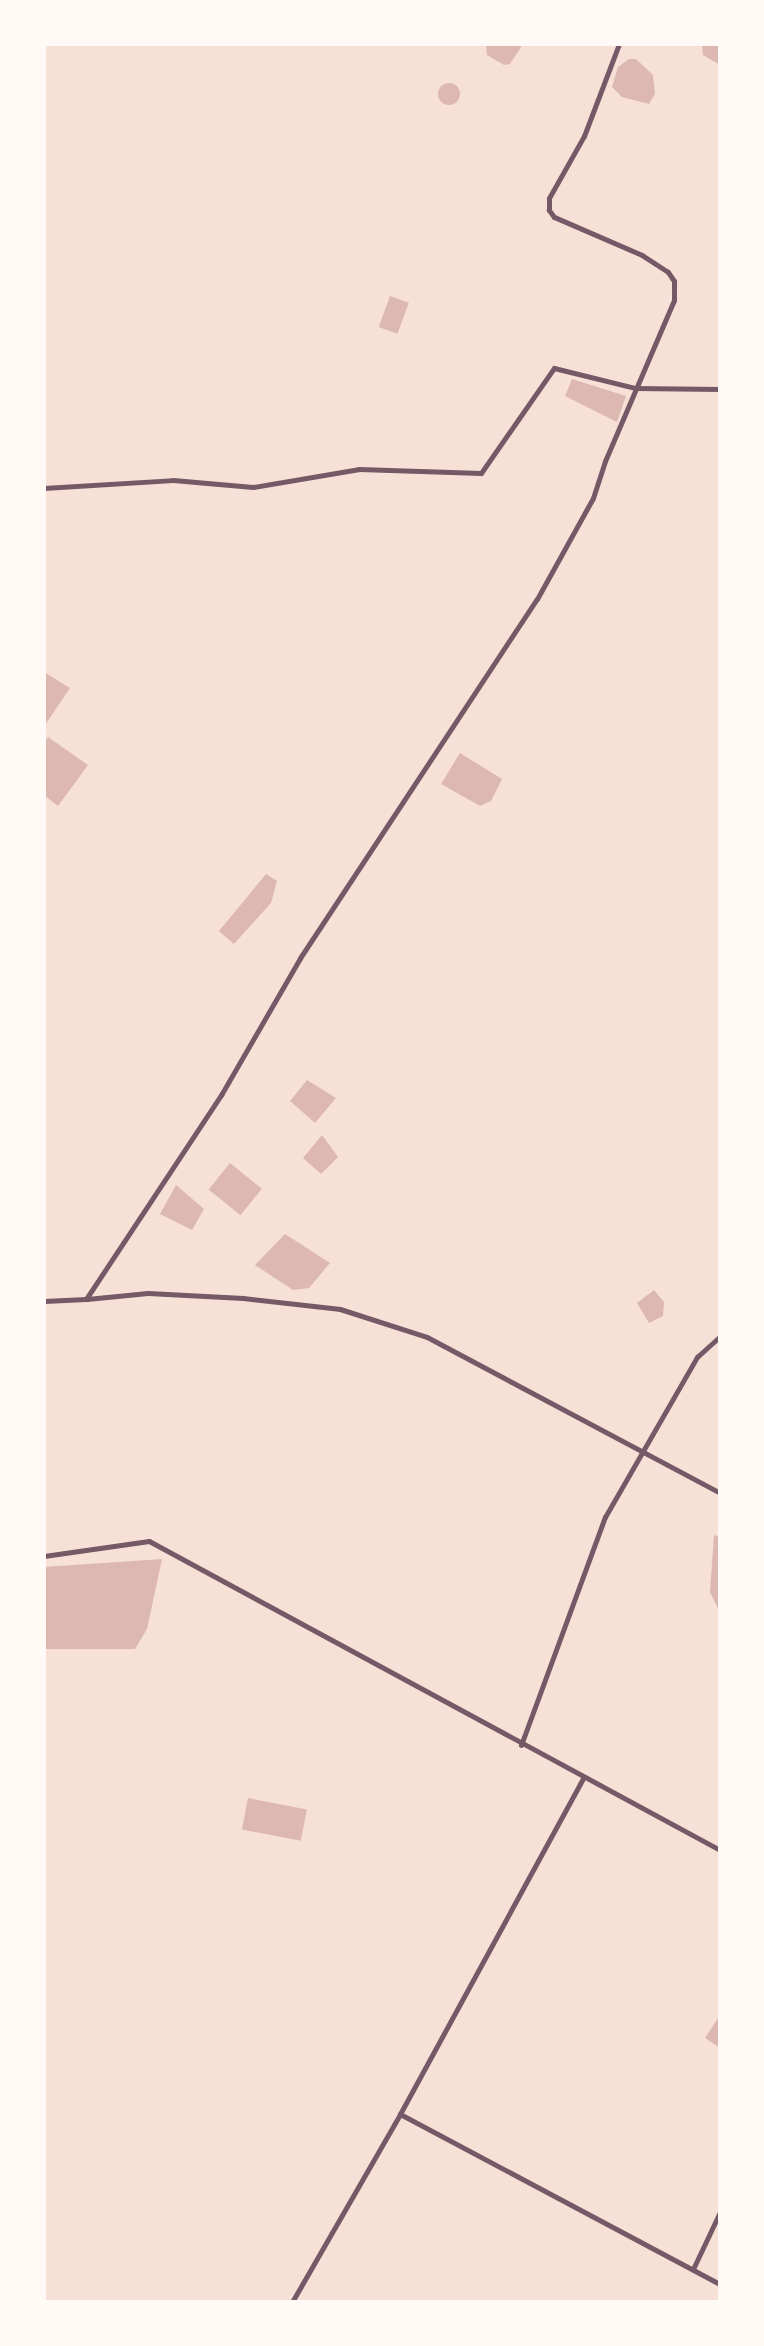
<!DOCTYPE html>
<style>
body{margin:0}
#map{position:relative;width:764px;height:2346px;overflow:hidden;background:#f7e1d7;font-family:"DejaVu Sans",sans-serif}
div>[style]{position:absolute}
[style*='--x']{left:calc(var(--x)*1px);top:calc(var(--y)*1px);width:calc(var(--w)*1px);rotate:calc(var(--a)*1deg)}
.water>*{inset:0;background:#dcb8b0;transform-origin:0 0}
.round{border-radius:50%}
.minor>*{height:5px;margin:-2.5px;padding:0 2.5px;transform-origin:2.5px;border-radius:2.5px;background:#755966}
span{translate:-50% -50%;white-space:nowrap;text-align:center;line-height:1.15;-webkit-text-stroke:8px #fffaf5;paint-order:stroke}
.frame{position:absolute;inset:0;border:46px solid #fffaf5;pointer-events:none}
</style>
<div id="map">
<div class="water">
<div style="clip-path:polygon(486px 44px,523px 44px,510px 64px,504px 65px,487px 55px)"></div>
<div style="clip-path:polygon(702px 44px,720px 44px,720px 65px,703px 55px)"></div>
<div style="clip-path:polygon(629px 59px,636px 59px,653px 75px,655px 94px,649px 104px,622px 97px,612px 87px,618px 67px)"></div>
<div class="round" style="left:438px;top:83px;width:22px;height:22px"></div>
<div style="left:390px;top:296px;width:20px;height:33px;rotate:20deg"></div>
<div style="clip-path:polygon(572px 379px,626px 396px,617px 422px,565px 396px)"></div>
<div style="clip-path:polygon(44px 672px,70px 688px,45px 725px,44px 724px)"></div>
<div style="clip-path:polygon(48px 737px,88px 765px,58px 806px,44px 795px,44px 743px)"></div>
<div style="clip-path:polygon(460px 753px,502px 779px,491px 801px,480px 806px,441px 784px)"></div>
<div style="clip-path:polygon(266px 874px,277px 881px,271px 903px,234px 944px,219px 931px)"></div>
<div style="clip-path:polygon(307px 1080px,336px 1098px,315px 1123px,290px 1101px)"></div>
<div style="clip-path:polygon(322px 1135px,338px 1157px,321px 1174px,303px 1158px)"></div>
<div style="left:230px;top:1163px;width:41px;height:34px;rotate:39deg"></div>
<div style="clip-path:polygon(176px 1185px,204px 1209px,192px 1230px,160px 1214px)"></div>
<div style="clip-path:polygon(285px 1234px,330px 1263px,309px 1288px,293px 1290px,255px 1265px)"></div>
<div style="clip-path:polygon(654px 1290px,664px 1302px,663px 1316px,649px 1323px,637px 1303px)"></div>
<div style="clip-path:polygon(714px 1535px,720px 1537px,720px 1613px,710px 1592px)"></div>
<div style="clip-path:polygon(162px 1559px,147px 1629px,135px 1649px,44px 1649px,44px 1567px)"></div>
<div style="left:248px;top:1798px;width:60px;height:32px;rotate:11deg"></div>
<div style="clip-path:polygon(720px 2015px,720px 2048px,705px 2038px)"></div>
</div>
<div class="minor">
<div style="--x:44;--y:488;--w:129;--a:-3.5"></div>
<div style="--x:173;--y:480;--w:80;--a:5"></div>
<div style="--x:253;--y:487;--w:108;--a:-9.6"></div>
<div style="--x:359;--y:469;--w:122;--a:1.9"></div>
<div style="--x:481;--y:473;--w:128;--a:-55.2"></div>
<div style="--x:554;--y:368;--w:83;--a:13.9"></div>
<div style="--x:635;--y:388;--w:85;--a:0.7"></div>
<div style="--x:87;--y:1299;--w:61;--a:-5.6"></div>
<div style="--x:148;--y:1293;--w:95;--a:3"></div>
<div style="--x:243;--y:1298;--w:98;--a:6.5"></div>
<div style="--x:340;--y:1309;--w:91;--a:17.8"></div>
<div style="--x:427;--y:1337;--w:332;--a:28"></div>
<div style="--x:44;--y:1301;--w:42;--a:-2.7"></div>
<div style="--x:86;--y:1299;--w:245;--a:-56.5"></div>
<div style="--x:221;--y:1095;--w:158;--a:-60"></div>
<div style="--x:300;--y:958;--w:430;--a:-56.6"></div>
<div style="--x:537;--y:599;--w:115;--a:-61"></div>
<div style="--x:593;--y:498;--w:39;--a:-72"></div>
<div style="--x:605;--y:461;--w:175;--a:-66.8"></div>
<div style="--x:674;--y:300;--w:19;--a:-90"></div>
<div style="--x:674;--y:281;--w:11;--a:-124"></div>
<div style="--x:668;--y:272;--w:31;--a:-147"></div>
<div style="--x:642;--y:255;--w:96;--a:-156.6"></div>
<div style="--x:554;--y:217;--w:9;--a:-126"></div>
<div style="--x:549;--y:210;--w:12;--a:-90"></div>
<div style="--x:549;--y:198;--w:71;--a:-60.6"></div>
<div style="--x:584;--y:136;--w:98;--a:-69.2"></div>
<div style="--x:44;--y:1556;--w:106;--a:-8.1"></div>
<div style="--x:149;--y:1541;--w:649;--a:28.42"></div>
<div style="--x:521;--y:1745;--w:243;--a:-69.8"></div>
<div style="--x:605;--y:1517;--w:185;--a:-60.1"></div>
<div style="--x:697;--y:1357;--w:31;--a:-42"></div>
<div style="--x:400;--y:2114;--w:362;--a:28"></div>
<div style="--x:693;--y:2269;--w:63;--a:-64.7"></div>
<div style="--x:292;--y:2302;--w:217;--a:-60.1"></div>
<div style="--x:400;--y:2114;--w:383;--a:-61.4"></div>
</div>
<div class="frame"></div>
</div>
